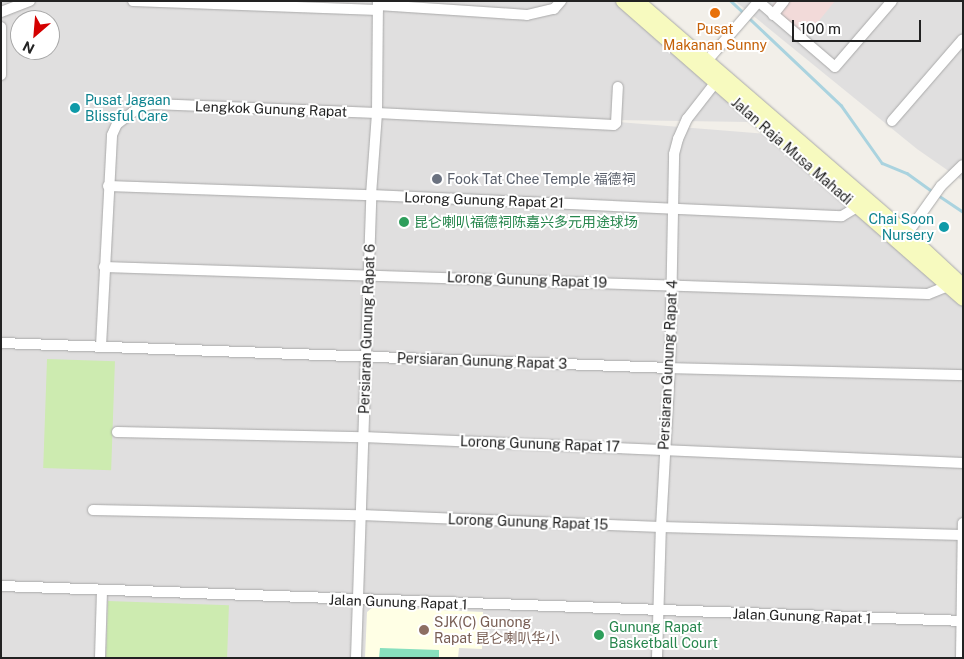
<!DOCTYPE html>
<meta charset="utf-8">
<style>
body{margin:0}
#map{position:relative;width:964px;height:659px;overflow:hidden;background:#f2efe9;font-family:"Public Sans","Noto Sans SC",sans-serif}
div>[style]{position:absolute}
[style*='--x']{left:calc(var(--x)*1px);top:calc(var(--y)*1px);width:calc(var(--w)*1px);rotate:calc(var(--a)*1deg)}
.residential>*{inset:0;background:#e0dfdf}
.commercial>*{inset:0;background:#f2dad9}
.education>*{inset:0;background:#ffffe5}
.grass>*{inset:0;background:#cdebb0;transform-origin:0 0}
.pitch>*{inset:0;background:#88e0be}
.stream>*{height:2.5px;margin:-1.25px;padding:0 1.25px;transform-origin:1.25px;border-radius:1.25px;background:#aad3df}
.roads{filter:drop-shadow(0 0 1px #a9a9a9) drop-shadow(0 0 1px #a9a9a9)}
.minor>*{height:10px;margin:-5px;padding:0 5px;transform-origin:5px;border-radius:5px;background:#fff}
.secondary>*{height:14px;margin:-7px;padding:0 7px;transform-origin:7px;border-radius:7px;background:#f7fabf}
.dots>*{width:14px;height:14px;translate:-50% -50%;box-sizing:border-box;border:2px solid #fff;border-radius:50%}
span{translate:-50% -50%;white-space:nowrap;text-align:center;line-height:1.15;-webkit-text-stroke:4px #fff;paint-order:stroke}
.food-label{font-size:14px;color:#c56008}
.culture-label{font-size:14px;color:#0d838f}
.left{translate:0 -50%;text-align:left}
.right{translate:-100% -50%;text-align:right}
.street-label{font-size:14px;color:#222}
.worship-label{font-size:14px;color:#5b616d}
.leisure-label{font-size:14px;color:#27864d}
.education-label{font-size:14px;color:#785e54}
.frame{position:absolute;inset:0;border:2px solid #222;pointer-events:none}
.north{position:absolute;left:10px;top:10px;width:50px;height:50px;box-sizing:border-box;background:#fff;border:1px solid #a7a7a7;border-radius:50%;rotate:207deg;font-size:14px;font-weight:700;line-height:20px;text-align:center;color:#222}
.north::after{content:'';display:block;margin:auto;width:18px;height:22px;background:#d40000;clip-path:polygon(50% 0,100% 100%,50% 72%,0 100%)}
.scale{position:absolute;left:792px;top:20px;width:129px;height:22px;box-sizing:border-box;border:2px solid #222;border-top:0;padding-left:6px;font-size:15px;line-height:18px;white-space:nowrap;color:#222;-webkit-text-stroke:4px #fff;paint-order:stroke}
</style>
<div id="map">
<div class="residential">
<div style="clip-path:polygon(evenodd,1px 1px,627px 1px,750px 122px,614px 120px,341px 107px,618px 122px,768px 134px,963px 305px,963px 539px,958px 658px,1px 658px,1px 1px,20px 20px,50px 20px,50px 50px,20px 50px,20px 20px)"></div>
<div style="clip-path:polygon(735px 1px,963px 1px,963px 181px,917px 149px)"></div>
</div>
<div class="commercial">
<div style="clip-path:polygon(776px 1px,835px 1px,805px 38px,769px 9px)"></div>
</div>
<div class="education">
<div style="clip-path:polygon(373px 607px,483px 612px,482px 649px,459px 648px,458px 658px,365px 658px,367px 612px)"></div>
</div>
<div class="grass">
<div style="left:47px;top:359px;width:68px;height:109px;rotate:2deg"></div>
<div style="left:108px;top:601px;width:121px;height:57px;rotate:2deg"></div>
</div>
<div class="pitch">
<div style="clip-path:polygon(380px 648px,439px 650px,439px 658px,379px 658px)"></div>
</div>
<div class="stream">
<div style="--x:731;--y:1;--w:19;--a:43"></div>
<div style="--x:749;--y:18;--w:127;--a:43.4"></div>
<div style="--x:841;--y:105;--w:71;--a:54.7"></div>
<div style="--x:882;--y:163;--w:27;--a:22"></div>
<div style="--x:907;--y:173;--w:32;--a:36"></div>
<div style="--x:938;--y:195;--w:30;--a:34"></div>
</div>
<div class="roads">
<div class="minor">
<div style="--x:133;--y:1;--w:245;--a:2.1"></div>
<div style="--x:758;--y:1;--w:101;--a:40.6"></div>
<div style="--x:835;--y:67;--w:87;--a:-49.2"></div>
<div style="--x:378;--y:5;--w:149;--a:3.8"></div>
<div style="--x:527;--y:15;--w:28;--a:-13"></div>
<div style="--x:554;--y:9;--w:11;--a:-49"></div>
<div style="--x:1;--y:12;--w:31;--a:-21"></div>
<div style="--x:773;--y:15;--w:18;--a:-52"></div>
<div style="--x:1;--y:27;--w:48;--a:90"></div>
<div style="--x:706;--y:62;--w:81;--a:-49"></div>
<div style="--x:892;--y:121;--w:108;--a:-49.1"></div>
<div style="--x:108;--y:186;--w:263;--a:2"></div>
<div style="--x:371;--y:195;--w:471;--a:2.6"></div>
<div style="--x:842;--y:216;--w:17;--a:-31"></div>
<div style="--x:904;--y:238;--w:64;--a:-54.6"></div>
<div style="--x:941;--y:186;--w:30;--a:-44"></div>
<div style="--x:104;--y:267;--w:824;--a:1.88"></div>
<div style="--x:928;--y:294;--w:22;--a:-22"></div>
<div style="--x:1;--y:343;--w:669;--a:2.14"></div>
<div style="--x:670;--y:368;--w:293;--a:1.4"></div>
<div style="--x:101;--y:346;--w:211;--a:-87"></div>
<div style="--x:112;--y:135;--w:12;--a:-66"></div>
<div style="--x:117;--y:124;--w:30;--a:-37"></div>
<div style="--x:141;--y:106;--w:12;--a:-9"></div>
<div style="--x:153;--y:104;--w:224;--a:2.3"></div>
<div style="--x:377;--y:113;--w:237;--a:2.9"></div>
<div style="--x:614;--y:125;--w:3;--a:-45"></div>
<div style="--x:616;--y:123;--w:36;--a:-87"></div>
<div style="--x:117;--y:432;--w:246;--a:1.2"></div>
<div style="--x:363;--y:437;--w:601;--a:2.48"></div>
<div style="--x:93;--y:510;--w:268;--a:1.1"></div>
<div style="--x:361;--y:515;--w:300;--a:2.3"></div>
<div style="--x:661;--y:527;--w:301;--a:1.5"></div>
<div style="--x:1;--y:586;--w:963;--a:2.08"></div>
<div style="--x:100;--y:658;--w:67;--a:-88.3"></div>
<div style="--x:356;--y:658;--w:463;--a:-88.1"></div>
<div style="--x:371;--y:195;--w:82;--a:-85.8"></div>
<div style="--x:377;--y:113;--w:112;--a:-89.5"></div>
<div style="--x:657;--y:658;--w:131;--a:-88.3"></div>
<div style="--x:661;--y:527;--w:159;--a:-86.8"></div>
<div style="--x:670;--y:368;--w:214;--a:-88.9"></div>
<div style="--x:674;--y:154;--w:16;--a:-75"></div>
<div style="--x:678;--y:139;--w:22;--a:-66"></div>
<div style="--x:687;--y:119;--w:46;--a:-52.1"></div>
<div style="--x:961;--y:658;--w:135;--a:-89.2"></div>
</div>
<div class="secondary">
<div style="--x:623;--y:1;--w:452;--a:41.2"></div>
<div style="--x:637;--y:1;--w:357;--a:40.8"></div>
<div style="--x:907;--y:234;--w:76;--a:42.9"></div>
</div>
</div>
<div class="dots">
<div style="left:715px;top:13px;background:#e8710a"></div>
<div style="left:75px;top:108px;background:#0f9aa8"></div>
<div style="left:437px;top:179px;background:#6b7280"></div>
<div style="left:404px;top:222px;background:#2e9e5b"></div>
<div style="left:944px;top:227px;background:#0f9aa8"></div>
<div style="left:424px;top:630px;background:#8d6e63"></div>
<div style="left:599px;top:635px;background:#2e9e5b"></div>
</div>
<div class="food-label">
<span style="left:715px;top:37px">Pusat<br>Makanan Sunny</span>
</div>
<div class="culture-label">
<span class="left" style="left:85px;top:108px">Pusat Jagaan<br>Blissful Care</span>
<span class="right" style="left:934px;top:227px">Chai Soon<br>Nursery</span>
</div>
<div class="street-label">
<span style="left:271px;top:109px;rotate:2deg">Lengkok Gunung Rapat</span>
<span style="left:792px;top:151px;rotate:41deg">Jalan Raja Musa Mahadi</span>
<span style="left:484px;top:200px;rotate:2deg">Lorong Gunung Rapat 21</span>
<span style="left:527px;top:280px;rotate:2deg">Lorong Gunung Rapat 19</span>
<span style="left:367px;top:329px;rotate:-88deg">Persiaran Gunung Rapat 6</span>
<span style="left:482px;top:361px;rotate:2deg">Persiaran Gunung Rapat 3</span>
<span style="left:668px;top:365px;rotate:-87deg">Persiaran Gunung Rapat 4</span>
<span style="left:540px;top:444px;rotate:2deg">Lorong Gunung Rapat 17</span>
<span style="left:528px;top:522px;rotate:2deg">Lorong Gunung Rapat 15</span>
<span style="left:398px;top:602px;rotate:2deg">Jalan Gunung Rapat 1</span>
<span style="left:802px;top:616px;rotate:2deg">Jalan Gunung Rapat 1</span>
</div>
<div class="worship-label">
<span class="left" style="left:447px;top:179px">Fook Tat Chee Temple 福德祠</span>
</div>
<div class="leisure-label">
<span class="left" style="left:414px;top:222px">昆仑喇叭福德祠陈嘉兴多元用途球场</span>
<span class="left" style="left:609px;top:635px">Gunung Rapat<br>Basketball Court</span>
</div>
<div class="education-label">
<span class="left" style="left:434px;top:630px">SJK(C) Gunong<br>Rapat 昆仑喇叭华小</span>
</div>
<div class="frame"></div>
<div class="north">N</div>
<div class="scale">100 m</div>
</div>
